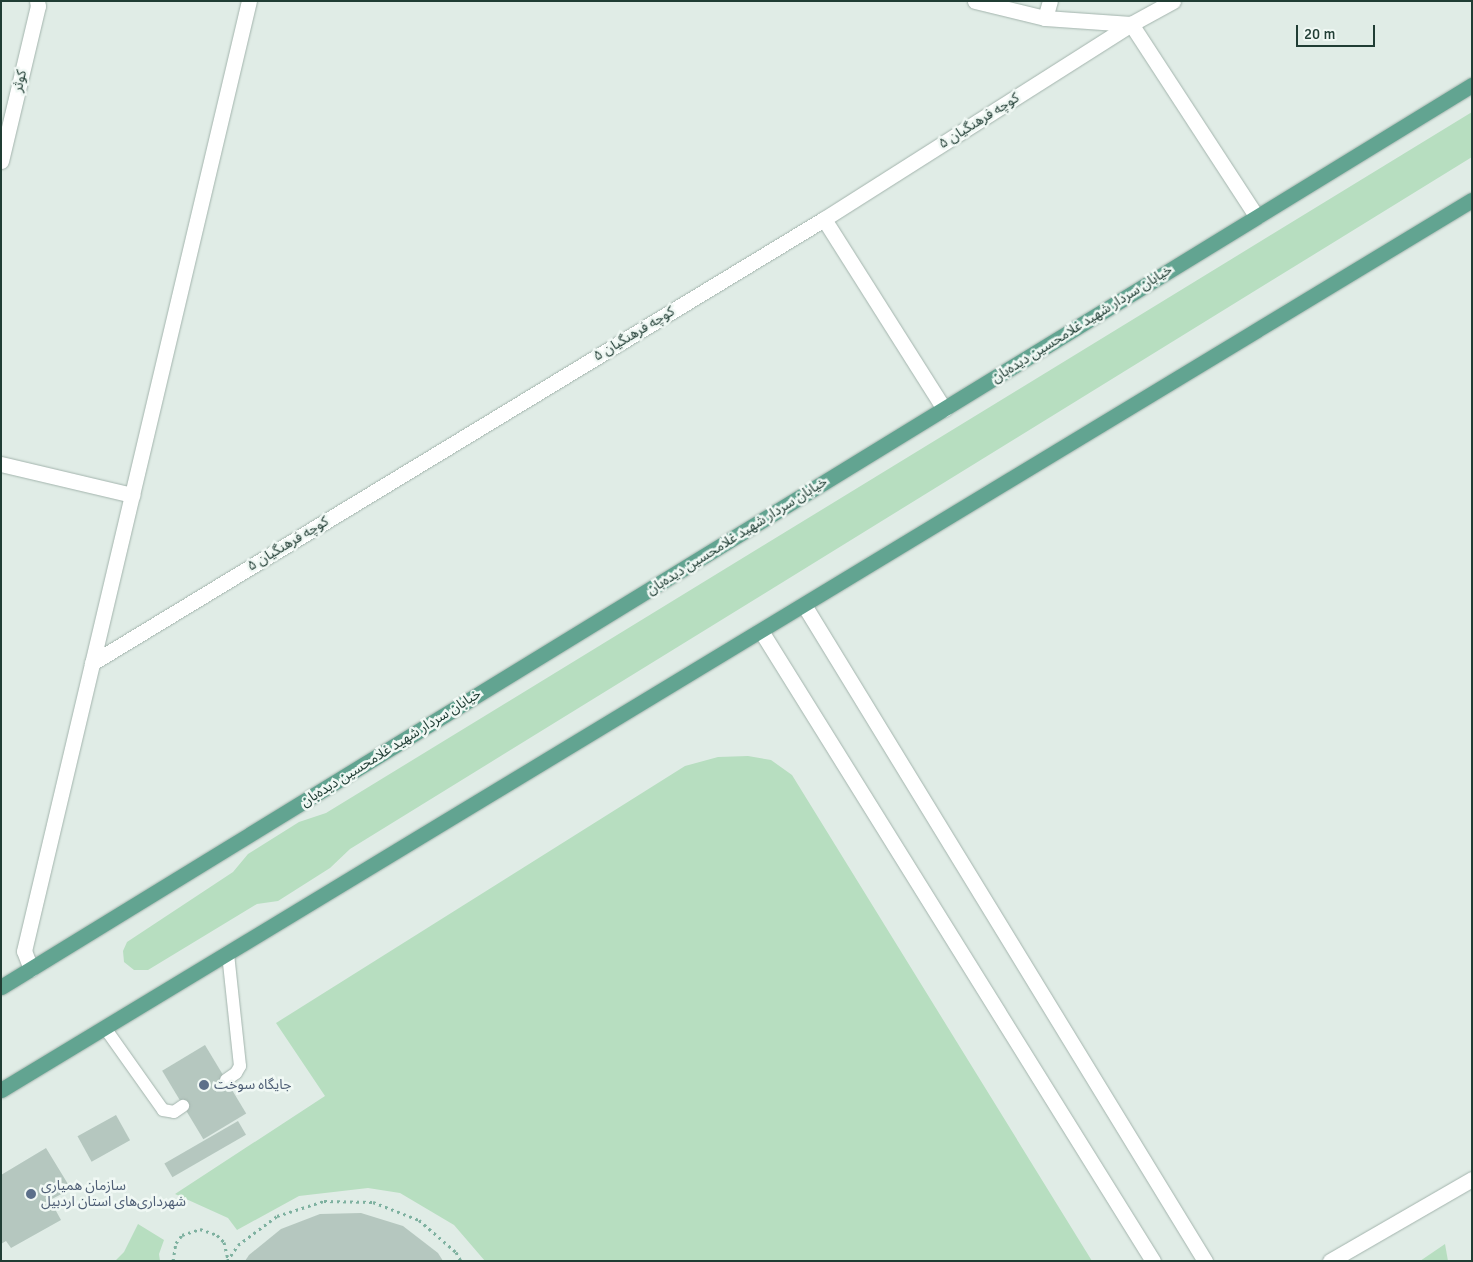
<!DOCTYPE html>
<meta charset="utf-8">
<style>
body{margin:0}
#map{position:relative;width:1473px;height:1262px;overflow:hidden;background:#e0ece6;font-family:Signika,"Noto Sans Arabic",sans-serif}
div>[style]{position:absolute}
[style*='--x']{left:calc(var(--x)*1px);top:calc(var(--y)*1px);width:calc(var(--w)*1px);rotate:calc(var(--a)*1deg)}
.green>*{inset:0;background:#b7dec0}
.building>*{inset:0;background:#b5c7bf;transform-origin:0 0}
.path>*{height:3px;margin-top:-1.5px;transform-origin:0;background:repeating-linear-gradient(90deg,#7eb1a0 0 2.5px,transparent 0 6.5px)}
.roads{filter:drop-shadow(0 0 1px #a3b4ad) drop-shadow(0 0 1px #a3b4ad)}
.lane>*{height:12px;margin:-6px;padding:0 6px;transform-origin:6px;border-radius:6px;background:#fff}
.street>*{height:15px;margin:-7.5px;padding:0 7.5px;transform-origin:7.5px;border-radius:7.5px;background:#fff}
.secondary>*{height:15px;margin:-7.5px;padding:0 7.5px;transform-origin:7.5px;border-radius:7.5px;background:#fff}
.primary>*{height:15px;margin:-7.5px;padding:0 7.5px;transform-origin:7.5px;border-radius:7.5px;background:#62a491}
.dots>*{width:14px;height:14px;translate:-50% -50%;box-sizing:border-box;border:2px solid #f0f8f4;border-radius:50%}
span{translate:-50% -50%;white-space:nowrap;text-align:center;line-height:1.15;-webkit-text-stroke:5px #f0f8f4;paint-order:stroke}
.street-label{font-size:14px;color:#203d34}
.service-label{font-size:14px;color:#4e5e75}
.left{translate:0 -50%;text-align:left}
.frame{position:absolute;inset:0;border:2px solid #203d34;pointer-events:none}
.scale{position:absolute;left:1296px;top:25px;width:79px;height:22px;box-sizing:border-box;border:2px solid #203d34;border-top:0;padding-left:6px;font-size:15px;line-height:18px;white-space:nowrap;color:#203d34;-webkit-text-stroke:4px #f0f8f4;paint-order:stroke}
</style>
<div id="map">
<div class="green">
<div style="clip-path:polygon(1472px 112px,1472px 157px,350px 849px,330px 868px,278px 901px,257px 904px,148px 970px,134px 970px,124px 962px,123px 951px,127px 942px,233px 872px,248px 854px,299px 822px,326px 813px)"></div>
<div style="clip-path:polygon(748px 756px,771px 760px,792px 775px,1092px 1261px,485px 1261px,454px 1225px,400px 1193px,368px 1188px,299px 1196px,237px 1230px,228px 1218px,175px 1194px,325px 1096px,276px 1023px,685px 766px,718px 757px)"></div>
<div style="clip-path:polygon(138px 1224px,164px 1240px,159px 1254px,160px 1261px,115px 1261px,124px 1252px)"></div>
<div style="clip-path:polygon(1445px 1244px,1448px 1261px,1420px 1261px)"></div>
</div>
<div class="building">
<div style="left:205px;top:1045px;width:80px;height:50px;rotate:59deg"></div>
<div style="left:116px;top:1115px;width:29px;height:44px;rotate:61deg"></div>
<div style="left:238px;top:1121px;width:16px;height:85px;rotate:60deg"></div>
<div style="clip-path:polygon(46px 1148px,71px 1189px,50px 1200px,61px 1220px,11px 1248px,6px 1241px,1px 1244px,1px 1175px)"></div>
<div style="clip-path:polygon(361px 1213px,403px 1226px,438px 1253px,443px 1261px,245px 1261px,249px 1255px,281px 1229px,320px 1214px)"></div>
</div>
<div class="path">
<div style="--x:173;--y:1261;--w:18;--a:-81"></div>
<div style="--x:176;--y:1243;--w:10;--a:-53"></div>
<div style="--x:182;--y:1235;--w:19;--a:-18"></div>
<div style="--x:200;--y:1229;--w:18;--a:19"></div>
<div style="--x:217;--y:1235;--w:10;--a:45"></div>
<div style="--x:224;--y:1242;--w:17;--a:77"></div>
<div style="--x:227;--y:1261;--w:19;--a:-55"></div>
<div style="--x:238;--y:1245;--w:49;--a:-36.6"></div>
<div style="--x:277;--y:1216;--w:49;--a:-17.7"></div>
<div style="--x:324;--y:1201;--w:49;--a:1.2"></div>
<div style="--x:373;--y:1202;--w:49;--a:21.4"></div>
<div style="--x:419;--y:1220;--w:49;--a:40.9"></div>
<div style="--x:456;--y:1252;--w:10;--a:61"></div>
</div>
<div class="roads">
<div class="lane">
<div style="--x:105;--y:1028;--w:100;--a:54.7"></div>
<div style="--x:163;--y:1110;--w:11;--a:10"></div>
<div style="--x:174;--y:1112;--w:11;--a:-34"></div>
<div style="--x:226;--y:1080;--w:12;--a:-35"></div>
<div style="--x:236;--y:1073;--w:8;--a:-60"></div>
<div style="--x:240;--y:1066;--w:113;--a:-96.1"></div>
</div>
<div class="street">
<div style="--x:975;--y:1;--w:72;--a:13.7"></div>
<div style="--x:1045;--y:18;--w:86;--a:4"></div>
<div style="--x:1131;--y:24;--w:230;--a:56.9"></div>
<div style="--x:1045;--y:18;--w:18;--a:-74"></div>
<div style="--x:1;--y:161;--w:159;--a:-76.6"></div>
<div style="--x:38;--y:6;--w:5;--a:-101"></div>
<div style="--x:824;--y:219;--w:225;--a:57.7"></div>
<div style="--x:1;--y:464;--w:135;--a:13.3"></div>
<div style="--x:92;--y:663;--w:856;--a:-31.24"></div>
<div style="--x:824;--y:219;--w:364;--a:-32.4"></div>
<div style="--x:1131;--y:24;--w:48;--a:-28.7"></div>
<div style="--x:31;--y:969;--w:19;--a:-111"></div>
<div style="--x:24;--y:951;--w:976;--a:-76.68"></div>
</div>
<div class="secondary">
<div style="--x:804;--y:605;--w:769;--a:58.56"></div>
<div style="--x:761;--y:631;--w:742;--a:58.11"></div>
<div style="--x:1330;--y:1261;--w:164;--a:-30"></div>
</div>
<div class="primary">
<div style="--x:1;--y:987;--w:1726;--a:-31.52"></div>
<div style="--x:1;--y:1090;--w:1719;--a:-31.18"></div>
</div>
</div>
<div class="dots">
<div style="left:204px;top:1085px;background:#5c6f8a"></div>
<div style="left:31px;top:1194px;background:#5c6f8a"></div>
</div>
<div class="street-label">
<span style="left:20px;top:81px;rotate:-77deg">کوثر</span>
<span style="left:979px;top:121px;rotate:-32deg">کوچه فرهنگیان ۵</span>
<span style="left:1082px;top:324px;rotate:-32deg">خیابان سردار شهید غلامحسین دیده‌بان</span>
<span style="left:634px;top:334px;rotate:-31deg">کوچه فرهنگیان ۵</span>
<span style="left:737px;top:536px;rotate:-32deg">خیابان سردار شهید غلامحسین دیده‌بان</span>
<span style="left:288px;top:544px;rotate:-31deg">کوچه فرهنگیان ۵</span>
<span style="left:391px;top:748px;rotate:-32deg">خیابان سردار شهید غلامحسین دیده‌بان</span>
</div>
<div class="service-label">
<span class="left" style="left:214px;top:1085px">جایگاه سوخت</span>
<span class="left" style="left:41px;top:1194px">سازمان همیاری<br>شهرداری‌های استان اردبیل</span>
</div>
<div class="frame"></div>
<div class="scale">20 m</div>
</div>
